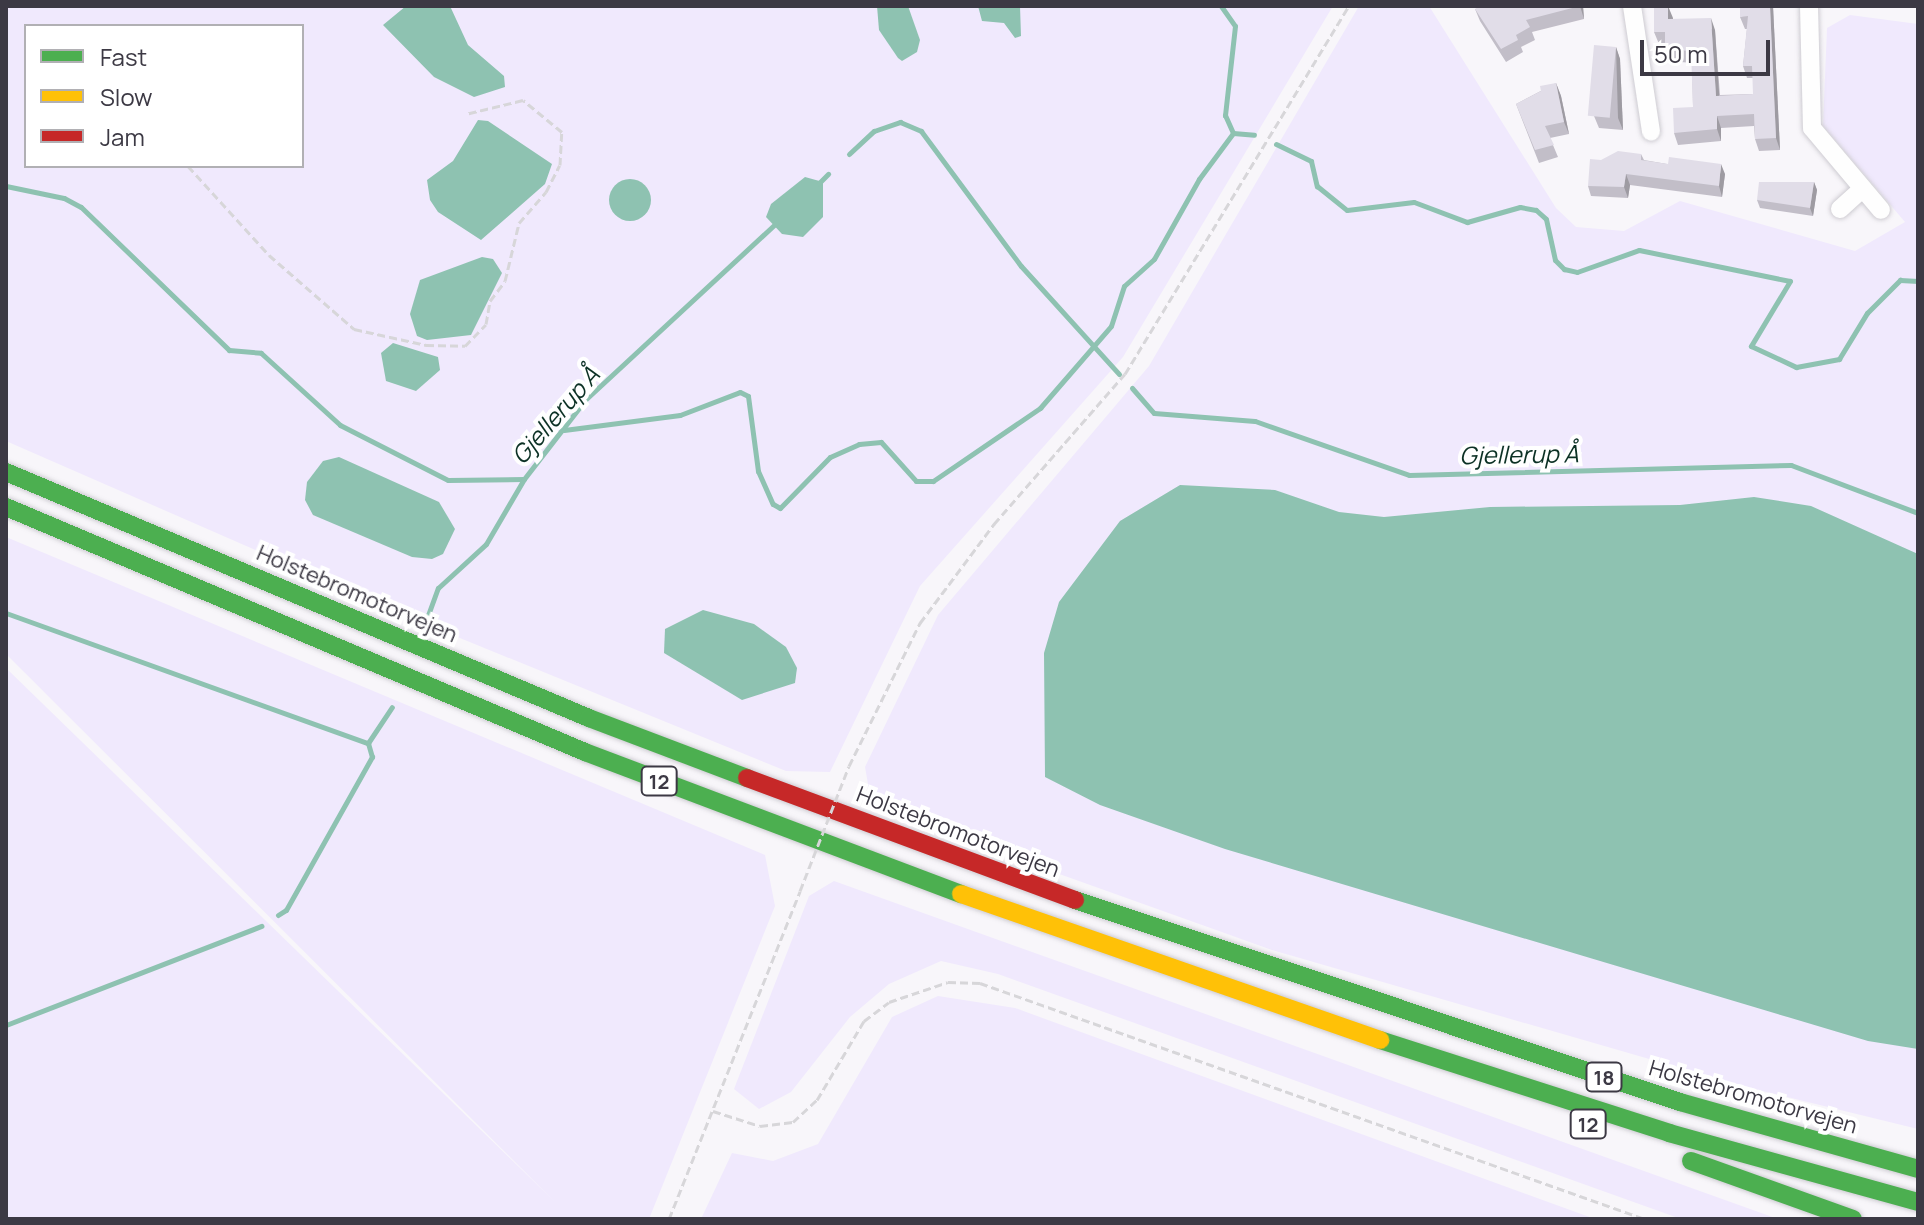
<!DOCTYPE html>
<meta charset="utf-8">
<style>
body{margin:0}
#map{position:relative;width:1924px;height:1225px;overflow:hidden;background:#f8f6fa;font-family:Manrope,sans-serif}
div>[style]{position:absolute}
[style*='--x']{left:calc(var(--x)*1px);top:calc(var(--y)*1px);width:calc(var(--w)*1px);rotate:calc(var(--a)*1deg)}
.green>*{inset:0;background:#f0e9fd}
.water>*{inset:0;background:#8ec2b1}
.round{border-radius:50%}
.stream>*{height:5px;margin:-2.5px;padding:0 2.5px;transform-origin:2.5px;border-radius:2.5px;background:#8ec2b1}
.path>*{height:3px;margin-top:-1.5px;transform-origin:0;background:repeating-linear-gradient(90deg,#d7d6d9 0 8px,transparent 0 12px)}
.roads{filter:drop-shadow(0 0 2px #ceccd2) drop-shadow(0 0 2px #ceccd2)}
.street>*{height:18px;margin:-9px;padding:0 9px;transform-origin:9px;border-radius:9px;background:#fefefe}
.fast>*{height:18px;margin:-9px;padding:0 9px;transform-origin:9px;border-radius:9px;background:#4caf50}
.slow>*{height:18px;margin:-9px;padding:0 9px;transform-origin:9px;border-radius:9px;background:#ffc107}
.jam>*{height:18px;margin:-9px;padding:0 9px;transform-origin:9px;border-radius:9px;background:#c62828}
.path-bridge>*{height:3px;margin-top:-1.5px;transform-origin:0;background:repeating-linear-gradient(90deg,#d7d6d9 0 8px,transparent 0 12px)}
.wall>*{inset:0;background:#c2bec8}
.shaded-wall>*{inset:0;background:#9e9ba2}
.building>*{inset:0;background:#e1dde8;transform-origin:0 0}
span{translate:-50% -50%;white-space:nowrap;text-align:center;line-height:1.15;-webkit-text-stroke:8px #fff;paint-order:stroke}
.shield-label span{padding:2px 6px;background:#fff;border:2px solid;border-radius:6px;-webkit-text-stroke-width:0}
.shield-label{font-size:20px;color:#3c3944;font-weight:700}
.street-label{font-size:22px;color:#3c3944}
.water-label{font-size:24px;color:#0c3125;font-style:italic}
.frame{position:absolute;inset:0;border:8px solid #3c3944;pointer-events:none}
.legend{position:absolute;left:24px;top:24px;width:280px;height:144px;box-sizing:border-box;background:#fff;border:2px solid #b1b0b4;margin:0;padding:10px 14px;list-style:none;font-size:24px;color:#3c3944}
.legend li{display:flex;align-items:center;gap:16px;height:40px}
.legend b{width:40px;border:2px solid #b1b0b4}
.scale{position:absolute;left:1640px;top:40px;width:130px;height:36px;box-sizing:border-box;border:4px solid #3c3944;border-top:0;padding-left:10px;font-size:24px;line-height:28px;white-space:nowrap;color:#3c3944;-webkit-text-stroke:6px #fff;paint-order:stroke}
</style>
<div id="map">
<div class="green">
<div style="clip-path:polygon(evenodd,6px 6px,1333px 6px,1123px 357px,920px 586px,830px 772px,786px 771px,411px 618px,6px 441px,6px 6px,26px 26px,302px 26px,302px 166px,26px 166px,26px 26px)"></div>
<div style="clip-path:polygon(1359px 6px,1429px 6px,1556px 208px,1576px 227px,1624px 231px,1680px 201px,1855px 251px,1905px 222px,1823px 126px,1827px 28px,1850px 15px,1918px 24px,1918px 1129px,1746px 1087px,1272px 950px,872px 807px,865px 767px,938px 615px,1149px 366px)"></div>
<div style="clip-path:polygon(6px 537px,765px 855px,775px 906px,649px 1219px,6px 1219px,6px 668px,554px 1201px,6px 654px)"></div>
<div style="clip-path:polygon(834px 881px,1778px 1219px,1681px 1219px,998px 974px,941px 961px,889px 984px,850px 1017px,791px 1092px,759px 1109px,734px 1089px,809px 896px)"></div>
<div style="clip-path:polygon(938px 996px,1015px 1008px,1595px 1219px,701px 1219px,732px 1153px,773px 1161px,818px 1144px,892px 1017px)"></div>
</div>
<div class="water">
<div style="clip-path:polygon(406px 6px,450px 6px,468px 45px,504px 76px,505px 87px,474px 97px,434px 77px,383px 25px)"></div>
<div style="clip-path:polygon(877px 6px,908px 6px,920px 40px,917px 52px,902px 61px,898px 58px,879px 30px)"></div>
<div style="clip-path:polygon(978px 6px,1020px 6px,1021px 36px,1015px 38px,1004px 23px,982px 21px)"></div>
<div style="clip-path:polygon(478px 120px,488px 121px,552px 164px,545px 184px,481px 240px,438px 212px,430px 200px,427px 180px,453px 161px)"></div>
<div style="clip-path:polygon(805px 177px,823px 182px,823px 217px,803px 237px,782px 234px,766px 217px,771px 204px)"></div>
<div class="round" style="left:609px;top:179px;width:42px;height:42px"></div>
<div style="clip-path:polygon(482px 257px,493px 259px,502px 273px,471px 335px,427px 340px,417px 336px,410px 314px,420px 280px)"></div>
<div style="clip-path:polygon(393px 343px,438px 357px,440px 370px,416px 391px,386px 381px,381px 353px)"></div>
<div style="clip-path:polygon(339px 457px,439px 502px,455px 529px,443px 554px,432px 559px,412px 557px,313px 515px,305px 500px,307px 482px,323px 461px)"></div>
<div style="clip-path:polygon(1180px 485px,1275px 490px,1339px 512px,1384px 517px,1490px 507px,1680px 505px,1754px 497px,1811px 506px,1918px 554px,1918px 1049px,1868px 1041px,1225px 849px,1100px 805px,1045px 777px,1044px 653px,1059px 602px,1120px 521px)"></div>
<div style="clip-path:polygon(703px 610px,754px 624px,786px 647px,797px 668px,795px 683px,742px 700px,664px 653px,665px 629px)"></div>
</div>
<div class="stream">
<div style="--x:1221;--y:6;--w:24;--a:55"></div>
<div style="--x:1235;--y:26;--w:90;--a:96.4"></div>
<div style="--x:1225;--y:115;--w:20;--a:66"></div>
<div style="--x:1233;--y:133;--w:21;--a:5"></div>
<div style="--x:1276;--y:144;--w:39;--a:26"></div>
<div style="--x:1311;--y:161;--w:26;--a:77"></div>
<div style="--x:1317;--y:186;--w:38;--a:39"></div>
<div style="--x:1347;--y:210;--w:67;--a:-6.8"></div>
<div style="--x:1414;--y:202;--w:57;--a:20.7"></div>
<div style="--x:1467;--y:222;--w:55;--a:-15.8"></div>
<div style="--x:1520;--y:207;--w:16;--a:11"></div>
<div style="--x:1536;--y:210;--w:13;--a:42"></div>
<div style="--x:1546;--y:219;--w:42;--a:77.6"></div>
<div style="--x:1555;--y:260;--w:13;--a:45"></div>
<div style="--x:1564;--y:269;--w:13;--a:13"></div>
<div style="--x:1577;--y:272;--w:66;--a:-19.5"></div>
<div style="--x:1639;--y:250;--w:154;--a:11.6"></div>
<div style="--x:1790;--y:281;--w:76;--a:121"></div>
<div style="--x:1751;--y:346;--w:50;--a:25"></div>
<div style="--x:1796;--y:367;--w:44;--a:-10.5"></div>
<div style="--x:1839;--y:359;--w:54;--a:-58.7"></div>
<div style="--x:1867;--y:313;--w:47;--a:-45"></div>
<div style="--x:1900;--y:280;--w:18;--a:3"></div>
<div style="--x:849;--y:154;--w:34;--a:-43"></div>
<div style="--x:874;--y:131;--w:28;--a:-19"></div>
<div style="--x:900;--y:122;--w:23;--a:23"></div>
<div style="--x:921;--y:131;--w:168;--a:53.5"></div>
<div style="--x:1021;--y:266;--w:146;--a:47.8"></div>
<div style="--x:819;--y:183;--w:13;--a:-45"></div>
<div style="--x:6;--y:186;--w:59;--a:11.7"></div>
<div style="--x:64;--y:198;--w:19;--a:28"></div>
<div style="--x:81;--y:207;--w:206;--a:44"></div>
<div style="--x:229;--y:350;--w:32;--a:5"></div>
<div style="--x:261;--y:353;--w:107;--a:42.3"></div>
<div style="--x:340;--y:425;--w:121;--a:27"></div>
<div style="--x:448;--y:480;--w:76;--a:-0.8"></div>
<div style="--x:1132;--y:388;--w:33;--a:49"></div>
<div style="--x:1154;--y:413;--w:101;--a:4.5"></div>
<div style="--x:1255;--y:421;--w:163;--a:19.3"></div>
<div style="--x:1409;--y:475;--w:382;--a:-1.5"></div>
<div style="--x:1791;--y:465;--w:136;--a:20.7"></div>
<div style="--x:564;--y:430;--w:117;--a:-7.4"></div>
<div style="--x:680;--y:415;--w:64;--a:-21"></div>
<div style="--x:740;--y:392;--w:9;--a:27"></div>
<div style="--x:748;--y:396;--w:76;--a:82.4"></div>
<div style="--x:758;--y:471;--w:36;--a:66"></div>
<div style="--x:773;--y:504;--w:8;--a:30"></div>
<div style="--x:780;--y:508;--w:71;--a:-45.6"></div>
<div style="--x:830;--y:457;--w:32;--a:-24"></div>
<div style="--x:859;--y:444;--w:22;--a:-5"></div>
<div style="--x:881;--y:442;--w:52;--a:48.1"></div>
<div style="--x:916;--y:481;--w:17;--a:0"></div>
<div style="--x:933;--y:481;--w:130;--a:-34.3"></div>
<div style="--x:1040;--y:408;--w:108;--a:-49.1"></div>
<div style="--x:1111;--y:326;--w:42;--a:-72"></div>
<div style="--x:1124;--y:286;--w:40;--a:-42"></div>
<div style="--x:1154;--y:259;--w:92;--a:-60.6"></div>
<div style="--x:1199;--y:179;--w:57;--a:-53.5"></div>
<div style="--x:6;--y:613;--w:385;--a:19.8"></div>
<div style="--x:428;--y:615;--w:29;--a:-70"></div>
<div style="--x:438;--y:588;--w:65;--a:-42.5"></div>
<div style="--x:486;--y:544;--w:75;--a:-59.7"></div>
<div style="--x:524;--y:479;--w:100;--a:-52.3"></div>
<div style="--x:585;--y:400;--w:262;--a:-42.8"></div>
<div style="--x:368;--y:743;--w:43;--a:-56.3"></div>
<div style="--x:278;--y:915;--w:9;--a:-32"></div>
<div style="--x:286;--y:910;--w:176;--a:-60.7"></div>
<div style="--x:372;--y:757;--w:15;--a:-106"></div>
<div style="--x:6;--y:1025;--w:274;--a:-21.2"></div>
</div>
<div class="path">
<div style="--x:188;--y:166;--w:120;--a:47.7"></div>
<div style="--x:269;--y:255;--w:113;--a:41"></div>
<div style="--x:354;--y:329;--w:74;--a:12.5"></div>
<div style="--x:426;--y:345;--w:39;--a:1"></div>
<div style="--x:465;--y:346;--w:30;--a:-46"></div>
<div style="--x:486;--y:324;--w:23;--a:-80"></div>
<div style="--x:490;--y:301;--w:25;--a:-53"></div>
<div style="--x:505;--y:281;--w:60;--a:-76.4"></div>
<div style="--x:519;--y:223;--w:41;--a:-48.9"></div>
<div style="--x:546;--y:192;--w:30;--a:-63"></div>
<div style="--x:560;--y:165;--w:33;--a:-87"></div>
<div style="--x:562;--y:132;--w:50;--a:-140.6"></div>
<div style="--x:523;--y:100;--w:59;--a:166.2"></div>
<div style="--x:849;--y:766;--w:160;--a:-63.6"></div>
<div style="--x:920;--y:623;--w:124;--a:-53.2"></div>
<div style="--x:994;--y:524;--w:199;--a:-48.9"></div>
<div style="--x:1125;--y:374;--w:431;--a:-58.7"></div>
<div style="--x:713;--y:1111;--w:49;--a:17.7"></div>
<div style="--x:760;--y:1126;--w:33;--a:-7"></div>
<div style="--x:793;--y:1122;--w:33;--a:-43"></div>
<div style="--x:817;--y:1100;--w:92;--a:-59.3"></div>
<div style="--x:864;--y:1021;--w:31;--a:-37"></div>
<div style="--x:889;--y:1002;--w:62;--a:-18.7"></div>
<div style="--x:948;--y:982;--w:32;--a:2"></div>
<div style="--x:980;--y:983;--w:706;--a:19.54"></div>
<div style="--x:669;--y:1219;--w:353;--a:-68.2"></div>
</div>
<div class="roads">
<div class="street">
<div style="--x:1632;--y:6;--w:127;--a:81.4"></div>
<div style="--x:1809;--y:6;--w:122;--a:88.6"></div>
<div style="--x:1812;--y:128;--w:107;--a:49.9"></div>
<div style="--x:1840;--y:209;--w:30;--a:-42"></div>
</div>
<div class="fast">
<div style="--x:6;--y:472;--w:633;--a:22.88"></div>
<div style="--x:589;--y:718;--w:169;--a:20.8"></div>
<div style="--x:6;--y:507;--w:629;--a:22.94"></div>
<div style="--x:585;--y:752;--w:402;--a:20.7"></div>
<div style="--x:1075;--y:900;--w:638;--a:18.46"></div>
<div style="--x:1680;--y:1102;--w:247;--a:15.7"></div>
<div style="--x:1380;--y:1040;--w:304;--a:17.8"></div>
<div style="--x:1669;--y:1133;--w:258;--a:15.5"></div>
<div style="--x:1691;--y:1161;--w:172;--a:19.7"></div>
</div>
<div class="slow">
<div style="--x:961;--y:894;--w:444;--a:19.2"></div>
</div>
<div class="jam">
<div style="--x:747;--y:778;--w:350;--a:20.4"></div>
</div>
</div>
<div class="path-bridge">
<div style="--x:800;--y:891;--w:134;--a:-68.6"></div>
</div>
<div class="wall">
<div style="clip-path:polygon(1510px 6px,1583px 6px,1584px 19px,1532px 32px,1535px 40px,1521px 47px,1523px 52px,1506px 62px,1480px 21px,1475px 9px)"></div>
<div style="clip-path:polygon(1773px 6px,1780px 150px,1759px 151px,1755px 139px,1754px 126px,1721px 128px,1721px 141px,1678px 145px,1674px 133px,1693px 107px,1692px 63px,1670px 61px,1665px 49px,1665px 44px,1659px 44px,1654px 32px,1673px 19px,1715px 30px,1720px 95px,1753px 94px,1753px 78px,1747px 78px,1743px 66px,1747px 29px,1745px 29px,1740px 17px)"></div>
<div style="clip-path:polygon(1616px 47px,1620px 59px,1623px 130px,1599px 128px,1594px 116px)"></div>
<div style="clip-path:polygon(1556px 83px,1561px 96px,1569px 134px,1550px 138px,1558px 157px,1539px 163px,1516px 104px)"></div>
<div style="clip-path:polygon(1641px 154px,1644px 160px,1725px 174px,1722px 197px,1630px 185px,1628px 198px,1591px 196px,1588px 186px)"></div>
<div style="clip-path:polygon(1814px 182px,1817px 190px,1813px 216px,1760px 208px,1757px 200px)"></div>
</div>
<div class="shaded-wall">
<div style="clip-path:polygon(1580px 6px,1583px 6px,1584px 19px)"></div>
<div style="clip-path:polygon(1668px 6px,1673px 18px,1673px 31px,1668px 19px)"></div>
<div style="clip-path:polygon(1770px 6px,1773px 6px,1780px 150px,1776px 138px)"></div>
<div style="clip-path:polygon(1711px 18px,1715px 30px,1720px 108px,1716px 96px)"></div>
<div style="clip-path:polygon(1616px 47px,1620px 59px,1623px 130px,1618px 118px)"></div>
<div style="clip-path:polygon(1556px 83px,1561px 96px,1569px 134px,1564px 122px)"></div>
<div style="clip-path:polygon(1717px 116px,1721px 128px,1721px 141px,1717px 129px)"></div>
<div style="clip-path:polygon(1721px 164px,1725px 174px,1722px 197px,1719px 186px)"></div>
<div style="clip-path:polygon(1626px 174px,1630px 185px,1628px 198px,1624px 187px)"></div>
<div style="clip-path:polygon(1814px 182px,1817px 190px,1813px 216px,1810px 208px)"></div>
</div>
<div class="building">
<div style="clip-path:polygon(1479px 6px,1580px 6px,1526px 20px,1530px 27px,1516px 35px,1518px 40px,1501px 49px,1475px 9px)"></div>
<div style="clip-path:polygon(1654px 6px,1668px 6px,1668px 19px,1711px 18px,1716px 96px,1753px 94px,1752px 66px,1743px 66px,1748px 16px,1740px 17px,1740px 6px,1770px 6px,1776px 138px,1755px 139px,1754px 114px,1717px 116px,1717px 129px,1674px 133px,1673px 108px,1693px 107px,1691px 51px,1665px 49px,1665px 32px,1654px 32px)"></div>
<div style="left:1594px;top:45px;width:22px;height:71px;rotate:5deg"></div>
<div style="clip-path:polygon(1556px 83px,1564px 122px,1545px 126px,1554px 145px,1535px 150px,1516px 104px,1541px 91px,1540px 86px)"></div>
<div style="clip-path:polygon(1618px 151px,1641px 154px,1641px 160px,1668px 164px,1669px 157px,1721px 164px,1719px 186px,1626px 174px,1624px 187px,1588px 186px,1590px 159px,1601px 160px)"></div>
<div style="clip-path:polygon(1759px 182px,1814px 182px,1810px 208px,1757px 200px)"></div>
</div>
<div class="shield-label">
<span style="left:659px;top:781px">12</span>
<span style="left:1604px;top:1077px">18</span>
<span style="left:1588px;top:1124px">12</span>
</div>
<div class="street-label">
<span style="left:357px;top:594px;rotate:23deg">Holstebromotorvejen</span>
<span style="left:958px;top:832px;rotate:21deg">Holstebromotorvejen</span>
<span style="left:1753px;top:1097px;rotate:16deg">Holstebromotorvejen</span>
</div>
<div class="water-label">
<span style="left:555px;top:415px;rotate:-49deg">Gjellerup Å</span>
<span style="left:1519px;top:454px;rotate:-1deg">Gjellerup Å</span>
</div>
<div class="frame"></div>
<ul class="legend">
<li><b style="height:10px;background:#4caf50"></b>Fast</li>
<li><b style="height:10px;background:#ffc107"></b>Slow</li>
<li><b style="height:10px;background:#c62828"></b>Jam</li>
</ul>
<div class="scale">50 m</div>
</div>
